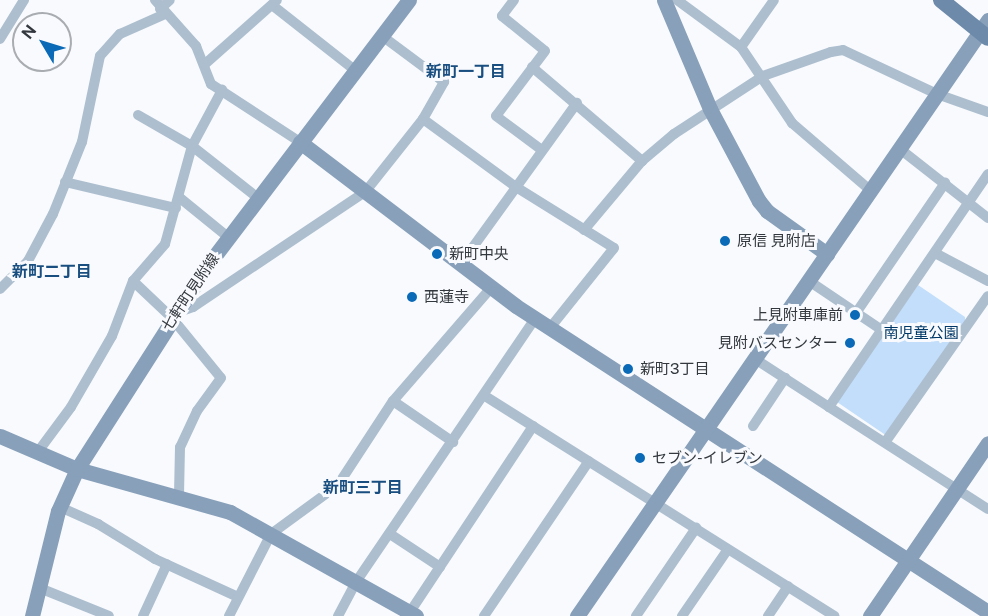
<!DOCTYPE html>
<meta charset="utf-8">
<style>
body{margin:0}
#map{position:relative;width:988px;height:616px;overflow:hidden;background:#f8fafd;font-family:"Public Sans","Noto Sans JP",sans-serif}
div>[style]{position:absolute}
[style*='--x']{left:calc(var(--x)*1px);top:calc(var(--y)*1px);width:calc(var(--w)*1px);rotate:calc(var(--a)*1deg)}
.green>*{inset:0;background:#c2defb}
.street>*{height:10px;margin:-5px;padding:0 5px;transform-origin:5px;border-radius:5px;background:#adbecf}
.secondary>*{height:15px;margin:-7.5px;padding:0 7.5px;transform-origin:7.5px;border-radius:7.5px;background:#88a0ba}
.primary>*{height:16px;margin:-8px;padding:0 8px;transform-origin:8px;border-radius:8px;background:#6d8aaa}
.dots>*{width:16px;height:16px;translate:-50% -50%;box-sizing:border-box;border:3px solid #f8fafd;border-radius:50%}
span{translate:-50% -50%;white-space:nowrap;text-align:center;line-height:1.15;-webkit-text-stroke:6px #f8fafd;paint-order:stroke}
.poi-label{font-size:15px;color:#33383e}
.left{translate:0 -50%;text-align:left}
.right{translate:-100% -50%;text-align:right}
.street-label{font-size:15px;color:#33383e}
.park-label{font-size:15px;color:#003867}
.neighbourhood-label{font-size:16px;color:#194e80;font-weight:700}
.north{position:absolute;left:12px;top:12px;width:60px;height:60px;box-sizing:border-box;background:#f8fafd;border:2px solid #a9acb1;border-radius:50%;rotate:308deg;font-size:16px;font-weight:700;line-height:24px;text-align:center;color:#33383e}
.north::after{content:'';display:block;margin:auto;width:21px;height:27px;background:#0a6ab7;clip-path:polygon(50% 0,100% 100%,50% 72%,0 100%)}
</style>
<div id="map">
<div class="green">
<div style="clip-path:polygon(918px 285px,965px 317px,965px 323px,887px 436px,837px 402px)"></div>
</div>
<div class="street">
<div style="--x:155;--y:0;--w:62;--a:48.3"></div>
<div style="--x:196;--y:46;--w:41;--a:68.5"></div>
<div style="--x:211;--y:84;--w:106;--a:33.1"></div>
<div style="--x:514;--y:0;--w:20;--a:127"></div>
<div style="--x:502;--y:16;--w:55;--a:39.1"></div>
<div style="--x:545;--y:51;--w:81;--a:127"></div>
<div style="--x:496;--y:116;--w:57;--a:36.5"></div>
<div style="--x:677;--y:0;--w:79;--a:36.3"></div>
<div style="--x:741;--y:47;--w:92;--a:56.1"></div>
<div style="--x:792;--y:123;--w:104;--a:40.7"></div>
<div style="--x:272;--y:5;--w:107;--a:38.2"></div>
<div style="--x:160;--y:9;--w:13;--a:-42"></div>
<div style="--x:0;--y:39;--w:46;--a:-58.4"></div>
<div style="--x:741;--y:47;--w:57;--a:-54.9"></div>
<div style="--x:205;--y:64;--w:96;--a:-41.6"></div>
<div style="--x:532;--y:67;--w:145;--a:40.5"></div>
<div style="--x:138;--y:115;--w:62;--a:29.9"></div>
<div style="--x:192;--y:146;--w:84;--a:38.2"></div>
<div style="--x:423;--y:119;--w:115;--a:36.2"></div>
<div style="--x:516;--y:187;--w:115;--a:31.9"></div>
<div style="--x:614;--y:248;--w:102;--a:128.7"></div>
<div style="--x:900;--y:149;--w:112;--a:38.1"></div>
<div style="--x:65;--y:182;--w:114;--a:13.2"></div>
<div style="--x:180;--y:198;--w:62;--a:39.1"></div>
<div style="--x:584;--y:230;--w:90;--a:-50"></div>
<div style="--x:642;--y:161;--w:42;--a:-40.2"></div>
<div style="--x:674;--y:134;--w:106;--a:-33.1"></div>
<div style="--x:763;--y:76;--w:72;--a:-19.4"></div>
<div style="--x:831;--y:52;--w:12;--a:-9"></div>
<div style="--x:843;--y:50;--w:104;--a:25.1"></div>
<div style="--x:937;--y:94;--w:54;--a:19.4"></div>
<div style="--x:935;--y:253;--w:60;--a:27.8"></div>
<div style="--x:460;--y:265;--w:200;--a:-54.2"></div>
<div style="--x:133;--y:281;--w:54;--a:43.5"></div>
<div style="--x:172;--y:318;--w:77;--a:50.8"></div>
<div style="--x:221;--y:378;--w:41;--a:126"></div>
<div style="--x:197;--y:411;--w:40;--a:115"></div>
<div style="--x:180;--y:447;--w:48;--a:91.2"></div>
<div style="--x:809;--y:281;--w:88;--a:33.9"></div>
<div style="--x:0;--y:289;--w:40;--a:-45"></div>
<div style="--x:28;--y:261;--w:53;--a:-62"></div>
<div style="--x:53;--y:214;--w:78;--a:-68.1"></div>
<div style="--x:82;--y:142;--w:88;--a:-78.2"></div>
<div style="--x:100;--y:56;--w:30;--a:-48"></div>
<div style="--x:120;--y:34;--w:49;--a:-24"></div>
<div style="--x:176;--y:313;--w:18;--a:-19"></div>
<div style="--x:193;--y:307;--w:208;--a:-33.8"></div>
<div style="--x:366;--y:191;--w:92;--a:-51.6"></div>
<div style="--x:423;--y:119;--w:43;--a:-60.4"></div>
<div style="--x:444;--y:82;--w:77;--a:-143.4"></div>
<div style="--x:856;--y:313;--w:158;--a:-55.6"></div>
<div style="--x:755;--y:359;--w:88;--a:33"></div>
<div style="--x:829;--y:407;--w:282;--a:-55.7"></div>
<div style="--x:485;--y:396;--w:413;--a:32.2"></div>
<div style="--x:393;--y:401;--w:73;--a:34.3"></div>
<div style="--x:829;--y:407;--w:189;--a:32.7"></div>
<div style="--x:753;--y:426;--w:58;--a:-56.3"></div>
<div style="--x:886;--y:441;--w:177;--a:-54.9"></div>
<div style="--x:37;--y:453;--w:57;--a:-53.5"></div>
<div style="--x:71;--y:407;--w:82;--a:-60"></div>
<div style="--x:112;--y:336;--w:59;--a:-69.1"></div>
<div style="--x:133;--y:281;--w:49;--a:-49.1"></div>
<div style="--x:165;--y:244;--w:102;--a:-74.6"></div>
<div style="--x:192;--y:146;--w:64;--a:-61.8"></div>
<div style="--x:60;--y:507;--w:42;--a:24.1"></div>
<div style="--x:98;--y:524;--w:67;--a:31.6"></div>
<div style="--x:155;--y:559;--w:91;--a:24.6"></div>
<div style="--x:390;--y:534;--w:60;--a:33.4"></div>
<div style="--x:42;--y:589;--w:72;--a:21.9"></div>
<div style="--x:410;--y:612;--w:223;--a:-56.5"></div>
<div style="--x:143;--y:616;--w:57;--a:-65.2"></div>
<div style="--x:229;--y:616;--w:92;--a:-62.9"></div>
<div style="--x:271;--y:534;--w:83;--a:-36.2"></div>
<div style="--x:338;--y:485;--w:100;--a:-56.8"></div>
<div style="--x:393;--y:401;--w:150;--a:-49.1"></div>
<div style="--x:338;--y:616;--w:38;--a:-62"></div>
<div style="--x:356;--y:582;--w:318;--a:-55.8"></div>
<div style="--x:484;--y:616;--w:187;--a:-55.9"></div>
<div style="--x:636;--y:616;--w:107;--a:-55.7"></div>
<div style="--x:682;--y:616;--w:81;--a:-55.5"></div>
<div style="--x:768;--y:616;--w:36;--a:-56"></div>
</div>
<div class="secondary">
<div style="--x:664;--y:0;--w:118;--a:67.1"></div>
<div style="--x:710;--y:109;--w:104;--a:62"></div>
<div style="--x:759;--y:201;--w:13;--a:51"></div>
<div style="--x:767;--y:211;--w:74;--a:35.6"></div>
<div style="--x:300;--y:142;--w:271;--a:37.2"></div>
<div style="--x:516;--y:306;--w:563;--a:32.96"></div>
<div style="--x:0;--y:436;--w:84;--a:23.2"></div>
<div style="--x:77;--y:469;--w:159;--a:15.7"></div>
<div style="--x:230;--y:512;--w:213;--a:29.2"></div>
<div style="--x:32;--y:616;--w:108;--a:-76.1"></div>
<div style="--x:58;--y:511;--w:46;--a:-65.7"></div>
<div style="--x:77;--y:469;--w:241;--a:-57.4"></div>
<div style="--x:207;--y:266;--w:334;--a:-52.8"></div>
<div style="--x:577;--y:616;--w:724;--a:-55.41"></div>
<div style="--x:870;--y:616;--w:209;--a:-55.7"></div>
</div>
<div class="primary">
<div style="--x:941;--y:0;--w:60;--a:39"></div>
</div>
<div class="dots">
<div style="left:725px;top:241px;background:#0a6ab7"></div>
<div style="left:437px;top:254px;background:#0a6ab7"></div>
<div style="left:412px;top:297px;background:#0a6ab7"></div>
<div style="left:855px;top:315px;background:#0a6ab7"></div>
<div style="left:850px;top:343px;background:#0a6ab7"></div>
<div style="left:628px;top:369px;background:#0a6ab7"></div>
<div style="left:640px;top:458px;background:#0a6ab7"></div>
</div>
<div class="poi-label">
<span class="left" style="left:737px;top:241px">原信 見附店</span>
<span class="left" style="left:449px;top:254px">新町中央</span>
<span class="left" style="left:424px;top:297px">西蓮寺</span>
<span class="right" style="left:843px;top:315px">上見附車庫前</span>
<span class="right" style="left:838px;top:343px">見附バスセンター</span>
<span class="left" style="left:640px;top:369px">新町3丁目</span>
<span class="left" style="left:652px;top:458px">セブン-イレブン</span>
</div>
<div class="street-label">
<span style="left:190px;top:292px;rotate:-56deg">七軒町見附線</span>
</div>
<div class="park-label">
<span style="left:921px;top:333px">南児童公園</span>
</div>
<div class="neighbourhood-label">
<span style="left:466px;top:72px">新町一丁目</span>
<span style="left:52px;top:272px">新町二丁目</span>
<span style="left:363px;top:488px">新町三丁目</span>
</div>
<div class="north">N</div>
</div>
